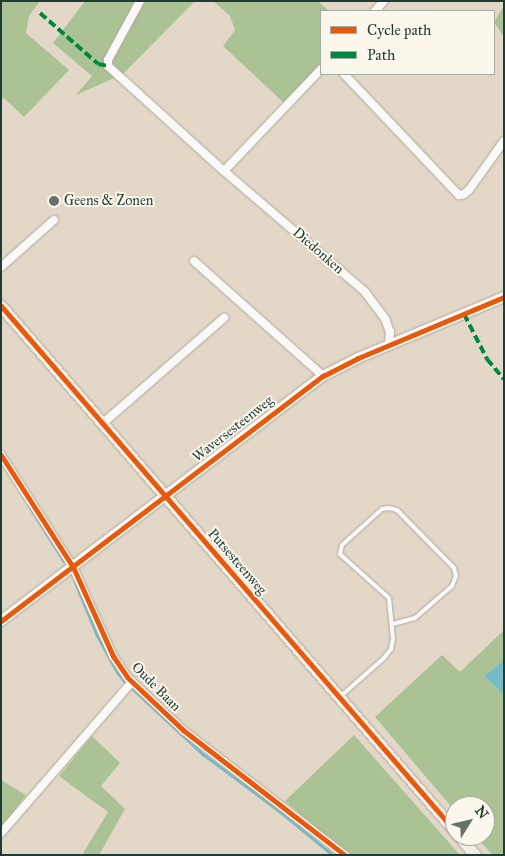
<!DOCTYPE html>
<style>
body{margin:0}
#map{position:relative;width:505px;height:856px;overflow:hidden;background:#e3d8c7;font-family:"IM FELL Great Primer",serif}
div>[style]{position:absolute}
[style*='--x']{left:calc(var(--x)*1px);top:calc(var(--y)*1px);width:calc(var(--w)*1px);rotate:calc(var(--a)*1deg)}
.forest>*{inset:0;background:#abc294}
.water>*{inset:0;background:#76bac7}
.stream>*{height:2.5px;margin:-1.25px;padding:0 1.25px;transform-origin:1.25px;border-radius:1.25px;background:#76bac7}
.roads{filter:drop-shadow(0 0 1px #afaa9f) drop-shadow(0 0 1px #afaa9f)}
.service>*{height:4px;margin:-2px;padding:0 2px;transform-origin:2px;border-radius:2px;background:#fbf9f7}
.minor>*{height:8px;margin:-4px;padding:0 4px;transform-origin:4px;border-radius:4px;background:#fbf9f7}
.tertiary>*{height:10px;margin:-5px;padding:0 5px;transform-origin:5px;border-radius:5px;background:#fbf9f7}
.secondary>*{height:11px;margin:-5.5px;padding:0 5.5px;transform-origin:5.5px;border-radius:5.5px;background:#f3efe8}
.quiet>*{height:4px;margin-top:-2px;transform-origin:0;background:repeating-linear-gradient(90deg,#00873e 0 8px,transparent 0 12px)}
.cycleway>*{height:5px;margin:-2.5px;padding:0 2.5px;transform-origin:2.5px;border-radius:2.5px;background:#e8590c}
.dots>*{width:14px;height:14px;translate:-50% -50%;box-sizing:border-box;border:2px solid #fbf7ec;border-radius:50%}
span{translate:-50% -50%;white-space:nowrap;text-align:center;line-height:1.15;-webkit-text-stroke:4px #fbf7ec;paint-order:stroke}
.poi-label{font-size:14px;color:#1f3d34}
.left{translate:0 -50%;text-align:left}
.street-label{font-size:14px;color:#1f3d34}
.frame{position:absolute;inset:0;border:2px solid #1f3d34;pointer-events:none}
.legend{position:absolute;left:320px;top:10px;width:175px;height:65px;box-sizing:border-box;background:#fbf7ec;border:1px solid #a3ada2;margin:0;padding:6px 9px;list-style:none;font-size:15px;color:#1f3d34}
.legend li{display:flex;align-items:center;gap:10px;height:25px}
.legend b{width:25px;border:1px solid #a3ada2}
.north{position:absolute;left:445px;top:796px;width:50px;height:50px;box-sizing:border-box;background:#fbf7ec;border:1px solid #a3ada2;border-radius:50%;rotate:54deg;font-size:14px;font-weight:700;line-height:20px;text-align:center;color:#1f3d34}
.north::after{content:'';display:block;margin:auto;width:18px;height:22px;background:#647367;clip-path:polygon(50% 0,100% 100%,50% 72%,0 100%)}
</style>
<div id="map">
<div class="forest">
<div style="clip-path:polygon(1px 1px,40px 1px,29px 16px,26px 33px,69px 70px,24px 117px,4px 98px,1px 100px)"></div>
<div style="clip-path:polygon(85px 1px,195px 1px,123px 74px,76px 95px,92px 76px,53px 43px)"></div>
<div style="clip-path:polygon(213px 1px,318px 1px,329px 11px,321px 11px,321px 64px,284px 103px,223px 46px,235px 30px,230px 16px)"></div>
<div style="clip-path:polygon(504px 6px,504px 37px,494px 22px)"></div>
<div style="clip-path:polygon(504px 630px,504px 660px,484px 676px,504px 695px,504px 855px,492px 855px,476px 836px,485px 836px,485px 806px,455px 806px,455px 811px,375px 717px,442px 655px,460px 672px)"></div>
<div style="clip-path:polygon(354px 735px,460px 855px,348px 855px,285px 801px)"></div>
<div style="clip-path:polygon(92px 736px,120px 763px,101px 786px,125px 809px,99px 855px,82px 855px,108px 812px,59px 776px)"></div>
<div style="clip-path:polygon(1px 780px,26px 795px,1px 828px)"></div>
</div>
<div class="water">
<div style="clip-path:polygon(504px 660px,504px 695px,484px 676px)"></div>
</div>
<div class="stream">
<div style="--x:29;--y:505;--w:66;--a:58"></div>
<div style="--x:75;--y:581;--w:58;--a:67.8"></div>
<div style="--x:97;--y:635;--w:43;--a:61.1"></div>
<div style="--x:118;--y:673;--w:14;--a:51"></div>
<div style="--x:133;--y:689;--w:96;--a:42.9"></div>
<div style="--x:203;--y:754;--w:94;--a:36.7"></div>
<div style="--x:278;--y:810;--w:71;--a:39.3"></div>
</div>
<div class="roads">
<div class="service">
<div style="--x:341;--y:696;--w:57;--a:-41.5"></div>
<div style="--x:384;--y:658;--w:11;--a:-52"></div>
<div style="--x:391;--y:649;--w:10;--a:-79"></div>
<div style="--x:393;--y:639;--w:41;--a:-95.6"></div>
<div style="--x:389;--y:598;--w:66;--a:-138.1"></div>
<div style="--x:340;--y:554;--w:9;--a:-77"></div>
<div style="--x:342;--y:545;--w:54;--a:-42"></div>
<div style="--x:382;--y:509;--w:7;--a:-8"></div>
<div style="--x:389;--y:508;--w:8;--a:14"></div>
<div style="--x:397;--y:510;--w:81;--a:45.5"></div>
<div style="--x:454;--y:568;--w:8;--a:76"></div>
<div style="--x:456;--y:576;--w:11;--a:112"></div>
<div style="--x:452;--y:586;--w:49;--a:139.1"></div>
<div style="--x:415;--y:618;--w:23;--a:165"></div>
</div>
<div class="minor">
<div style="--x:140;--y:1;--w:67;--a:118.5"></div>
<div style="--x:108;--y:60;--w:6;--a:90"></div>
<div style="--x:108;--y:66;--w:156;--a:42.2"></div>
<div style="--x:224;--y:171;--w:186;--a:40.6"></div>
<div style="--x:365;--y:292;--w:34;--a:53"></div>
<div style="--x:385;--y:319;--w:14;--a:69"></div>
<div style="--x:390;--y:332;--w:12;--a:95"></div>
<div style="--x:375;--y:11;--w:13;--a:-48"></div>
<div style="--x:344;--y:74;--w:167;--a:46.5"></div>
<div style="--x:459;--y:195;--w:5;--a:-11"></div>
<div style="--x:464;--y:194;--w:6;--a:-39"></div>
<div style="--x:469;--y:190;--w:60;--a:-54.5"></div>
<div style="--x:224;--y:171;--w:141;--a:-46.4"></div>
<div style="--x:194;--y:261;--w:173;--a:41.7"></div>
<div style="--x:1;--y:267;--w:71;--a:-41.6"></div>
<div style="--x:102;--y:424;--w:162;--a:-41"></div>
<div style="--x:1;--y:455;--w:133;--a:57.3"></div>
<div style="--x:73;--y:567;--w:98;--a:65.8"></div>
<div style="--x:113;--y:656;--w:25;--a:56"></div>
<div style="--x:127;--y:677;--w:77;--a:43.4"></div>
<div style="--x:183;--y:730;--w:205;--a:37.7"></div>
<div style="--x:1;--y:833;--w:200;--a:-49.1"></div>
</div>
<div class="tertiary">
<div style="--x:1;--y:621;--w:405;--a:-37.3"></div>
<div style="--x:323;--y:376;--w:39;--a:-27"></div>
<div style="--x:358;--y:358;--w:158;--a:-22.7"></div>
</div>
<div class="secondary">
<div style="--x:1;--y:306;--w:694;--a:49.15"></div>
<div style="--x:459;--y:836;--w:25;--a:50"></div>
</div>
</div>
<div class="quiet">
<div style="--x:40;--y:13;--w:77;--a:41.3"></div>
<div style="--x:98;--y:64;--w:10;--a:11"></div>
<div style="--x:464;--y:314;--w:51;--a:62.9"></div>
<div style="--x:487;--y:359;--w:26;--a:50"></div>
</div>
<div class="cycleway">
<div style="--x:1;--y:306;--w:694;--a:49.15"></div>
<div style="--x:1;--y:455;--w:133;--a:57.3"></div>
<div style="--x:73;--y:567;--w:98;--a:65.8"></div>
<div style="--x:113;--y:656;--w:25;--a:56"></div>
<div style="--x:127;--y:677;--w:77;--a:43.4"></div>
<div style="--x:183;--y:730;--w:205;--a:37.7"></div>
<div style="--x:1;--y:621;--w:405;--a:-37.3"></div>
<div style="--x:323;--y:376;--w:39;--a:-27"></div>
<div style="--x:358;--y:358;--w:158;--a:-22.7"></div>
</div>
<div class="dots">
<div style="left:54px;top:201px;background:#647367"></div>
</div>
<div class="poi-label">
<span class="left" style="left:64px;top:201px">Geens &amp; Zonen</span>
</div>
<div class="street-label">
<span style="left:318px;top:251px;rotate:41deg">Diedonken</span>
<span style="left:233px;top:429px;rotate:-38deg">Waversesteenweg</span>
<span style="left:237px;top:562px;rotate:49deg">Putsesteenweg</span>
<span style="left:156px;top:687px;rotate:45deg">Oude Baan</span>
</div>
<div class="frame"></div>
<ul class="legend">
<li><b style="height:6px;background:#e8590c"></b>Cycle path</li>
<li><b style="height:6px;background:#00873e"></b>Path</li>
</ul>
<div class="north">N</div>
</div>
